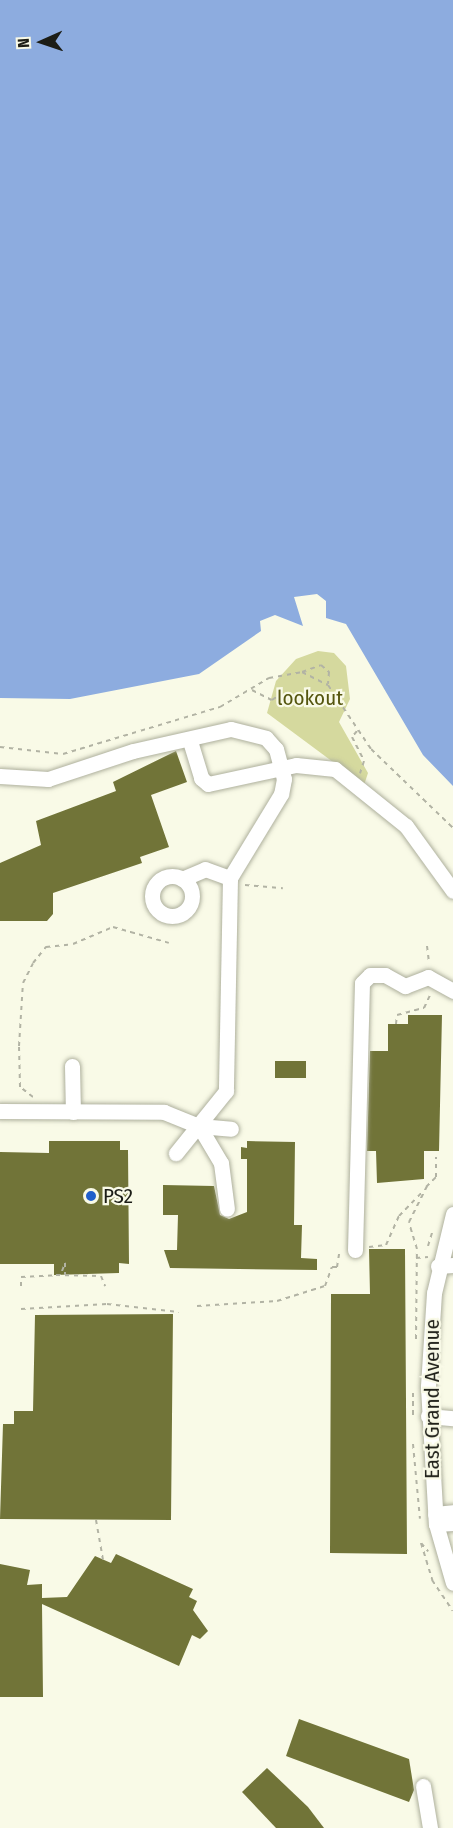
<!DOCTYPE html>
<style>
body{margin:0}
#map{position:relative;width:453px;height:1828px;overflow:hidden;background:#f9fae7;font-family:"Fira Sans Condensed",sans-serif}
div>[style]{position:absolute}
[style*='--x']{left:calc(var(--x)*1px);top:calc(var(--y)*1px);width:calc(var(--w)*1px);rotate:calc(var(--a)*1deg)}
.green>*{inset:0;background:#d5d99e}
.water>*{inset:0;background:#8dacdf}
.building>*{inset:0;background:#717438;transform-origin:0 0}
.path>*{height:2px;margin-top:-1px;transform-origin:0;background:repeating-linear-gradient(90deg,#b2b3a4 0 4.5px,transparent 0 9px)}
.roads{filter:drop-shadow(0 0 2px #aeb09d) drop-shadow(0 0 2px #aeb09d)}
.minor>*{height:15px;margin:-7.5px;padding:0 7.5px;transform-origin:7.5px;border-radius:7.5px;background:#fff}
.minor>.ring{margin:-7.5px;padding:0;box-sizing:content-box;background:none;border:15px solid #fff;border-radius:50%}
.dots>*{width:16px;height:16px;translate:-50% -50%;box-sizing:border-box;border:3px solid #f9fae7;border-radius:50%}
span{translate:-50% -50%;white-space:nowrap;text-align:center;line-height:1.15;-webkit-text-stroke:4.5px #f9fae7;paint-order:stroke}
.park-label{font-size:21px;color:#55560f}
.poi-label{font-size:21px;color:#1c1d16}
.left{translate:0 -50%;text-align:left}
.street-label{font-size:21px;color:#1c1d16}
.north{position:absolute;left:12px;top:12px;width:60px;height:60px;-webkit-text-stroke:4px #f9fae7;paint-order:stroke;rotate:267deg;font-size:16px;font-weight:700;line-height:24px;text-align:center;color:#1c1d16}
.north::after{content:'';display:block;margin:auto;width:21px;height:27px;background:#1c1d16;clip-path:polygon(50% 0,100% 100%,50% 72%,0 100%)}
</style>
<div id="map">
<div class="green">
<div style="clip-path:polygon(318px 651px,334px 653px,346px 666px,350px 699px,339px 722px,368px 773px,364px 785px,267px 713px,276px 681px,296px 659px)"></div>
</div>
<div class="water">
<div style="clip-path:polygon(0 0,453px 0,453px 786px,423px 755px,346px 624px,326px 618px,326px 601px,317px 594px,294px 597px,303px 626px,275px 615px,260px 621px,261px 631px,199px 674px,70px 699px,0 698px)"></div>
</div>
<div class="building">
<div style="clip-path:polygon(176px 751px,187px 782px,151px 795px,169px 847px,140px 857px,142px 863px,53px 893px,53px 914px,47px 921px,0 921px,0 863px,41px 845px,36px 821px,116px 791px,113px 782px)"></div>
<div style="clip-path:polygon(408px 1015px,442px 1015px,439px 1151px,424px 1151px,424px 1179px,377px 1183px,376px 1151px,367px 1151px,370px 1051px,388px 1051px,388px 1024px,408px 1024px)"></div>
<div style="left:275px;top:1061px;width:31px;height:17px"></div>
<div style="clip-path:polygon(49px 1141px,120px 1141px,120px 1150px,128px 1150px,129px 1264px,119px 1263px,119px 1273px,54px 1275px,54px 1264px,0 1264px,0 1152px,49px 1153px)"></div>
<div style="clip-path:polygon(247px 1141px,295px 1142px,294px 1225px,302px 1225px,301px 1258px,317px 1259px,317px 1270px,170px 1268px,164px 1250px,177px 1250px,178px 1215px,163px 1215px,163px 1185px,214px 1186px,220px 1215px,229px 1219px,247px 1212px,247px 1159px,241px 1159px,241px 1147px,247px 1148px)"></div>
<div style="clip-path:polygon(369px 1249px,405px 1249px,407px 1554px,330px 1553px,331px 1294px,370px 1294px)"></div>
<div style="clip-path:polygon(173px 1314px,171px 1520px,0 1519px,3px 1424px,14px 1424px,14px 1411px,33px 1411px,35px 1315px)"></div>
<div style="clip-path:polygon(116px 1554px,193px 1589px,189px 1597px,197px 1601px,193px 1610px,208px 1631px,200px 1639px,192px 1635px,179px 1666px,42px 1604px,43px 1697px,0 1697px,0 1564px,30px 1570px,27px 1585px,42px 1584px,42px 1598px,67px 1597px,95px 1556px,111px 1563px)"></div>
<div style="clip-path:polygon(299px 1719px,409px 1759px,414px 1790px,409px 1802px,286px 1756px)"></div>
<div style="clip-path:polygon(267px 1768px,308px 1807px,324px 1828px,276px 1828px,242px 1792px)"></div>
</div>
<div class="path">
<div style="--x:302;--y:672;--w:20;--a:-20"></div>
<div style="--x:321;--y:665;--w:11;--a:41"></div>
<div style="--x:329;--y:672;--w:12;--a:95"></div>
<div style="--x:252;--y:690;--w:22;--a:27"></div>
<div style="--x:272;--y:700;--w:7;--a:-34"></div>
<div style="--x:357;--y:731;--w:8;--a:130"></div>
<div style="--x:352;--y:737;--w:27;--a:63"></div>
<div style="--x:364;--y:761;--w:13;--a:108"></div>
<div style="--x:0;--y:747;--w:63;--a:6.3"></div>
<div style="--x:63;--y:754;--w:164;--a:-16.7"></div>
<div style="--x:220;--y:707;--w:57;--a:-30.6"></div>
<div style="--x:269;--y:678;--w:34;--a:-10"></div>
<div style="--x:302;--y:672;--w:29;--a:27"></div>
<div style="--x:328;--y:685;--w:77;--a:56.1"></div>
<div style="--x:371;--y:749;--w:114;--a:43.9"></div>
<div style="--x:245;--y:885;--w:38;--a:5"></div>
<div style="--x:427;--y:946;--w:17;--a:83"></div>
<div style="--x:396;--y:1024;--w:9;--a:-84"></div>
<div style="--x:397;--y:1015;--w:28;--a:-15"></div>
<div style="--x:424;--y:1008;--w:14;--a:-65"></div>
<div style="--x:33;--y:1097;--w:16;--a:-142"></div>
<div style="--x:20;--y:1087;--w:41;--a:-91.4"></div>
<div style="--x:19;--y:1046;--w:63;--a:-86.4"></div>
<div style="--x:23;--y:983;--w:22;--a:-63"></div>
<div style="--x:33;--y:963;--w:21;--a:-51"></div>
<div style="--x:46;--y:947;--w:27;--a:-6"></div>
<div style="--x:73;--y:944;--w:43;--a:-23"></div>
<div style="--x:113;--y:927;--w:58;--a:15.9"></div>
<div style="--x:426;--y:1187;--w:14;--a:-45"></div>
<div style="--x:436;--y:1177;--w:20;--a:-90"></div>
<div style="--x:428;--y:1246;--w:17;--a:-73"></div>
<div style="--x:369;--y:1247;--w:17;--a:-7"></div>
<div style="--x:386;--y:1245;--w:32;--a:-66"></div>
<div style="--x:399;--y:1216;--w:35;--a:-46"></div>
<div style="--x:416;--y:1258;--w:12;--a:-5"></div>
<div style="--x:62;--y:1271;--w:9;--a:-69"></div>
<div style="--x:65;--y:1263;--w:12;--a:90"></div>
<div style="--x:21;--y:1286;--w:9;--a:-90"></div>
<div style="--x:21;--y:1277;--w:35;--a:-3"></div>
<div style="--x:56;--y:1275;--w:45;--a:1.3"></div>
<div style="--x:101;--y:1276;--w:11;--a:68"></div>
<div style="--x:197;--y:1306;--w:80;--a:-3.6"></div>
<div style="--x:277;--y:1301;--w:50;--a:-17.4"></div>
<div style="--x:325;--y:1286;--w:20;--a:-70"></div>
<div style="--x:332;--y:1267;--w:5;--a:0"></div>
<div style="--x:337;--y:1267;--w:18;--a:-81"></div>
<div style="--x:21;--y:1309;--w:86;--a:-3.3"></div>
<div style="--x:107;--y:1304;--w:72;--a:6.3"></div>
<div style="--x:416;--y:1339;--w:90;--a:-89.4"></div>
<div style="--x:417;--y:1249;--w:28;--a:-107"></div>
<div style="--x:409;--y:1222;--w:40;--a:-63.4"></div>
<div style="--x:413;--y:1415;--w:22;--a:-90"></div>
<div style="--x:413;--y:1444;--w:75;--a:84.7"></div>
<div style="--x:96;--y:1520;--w:40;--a:80"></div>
<div style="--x:421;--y:1543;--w:39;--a:73"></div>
<div style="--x:432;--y:1580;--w:37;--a:56"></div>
<div style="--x:421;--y:1543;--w:11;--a:49"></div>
</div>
<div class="roads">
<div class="minor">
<div style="--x:190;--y:741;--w:39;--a:73"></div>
<div style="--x:201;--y:778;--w:9;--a:41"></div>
<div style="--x:208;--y:784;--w:90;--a:-12.2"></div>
<div style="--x:296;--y:765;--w:39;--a:6"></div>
<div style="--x:335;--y:769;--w:91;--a:38.8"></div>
<div style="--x:406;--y:826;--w:80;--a:54.1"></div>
<div style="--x:0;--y:776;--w:48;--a:3.6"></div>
<div style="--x:48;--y:779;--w:89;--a:-18.2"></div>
<div style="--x:133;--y:751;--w:100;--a:-12.7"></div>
<div style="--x:231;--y:729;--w:36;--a:14"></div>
<div style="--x:266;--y:738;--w:15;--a:48"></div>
<div style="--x:276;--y:749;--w:31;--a:75"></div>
<div style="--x:284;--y:779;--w:15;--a:101"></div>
<div style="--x:281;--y:794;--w:98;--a:121.3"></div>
<div style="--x:230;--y:878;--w:213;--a:91.1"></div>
<div style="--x:226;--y:1091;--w:80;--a:128.9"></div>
<div class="ring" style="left:152px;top:876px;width:25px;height:25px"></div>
<div style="--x:182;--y:879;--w:25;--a:-23"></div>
<div style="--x:205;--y:869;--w:27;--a:20"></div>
<div style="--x:72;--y:1066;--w:46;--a:88.8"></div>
<div style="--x:0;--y:1111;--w:164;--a:0.3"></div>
<div style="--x:164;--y:1112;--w:38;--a:22"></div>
<div style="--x:199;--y:1126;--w:32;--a:5"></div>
<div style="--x:199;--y:1126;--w:43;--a:59.3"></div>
<div style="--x:221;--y:1163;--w:46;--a:82.6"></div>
<div style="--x:453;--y:1214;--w:81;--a:103.5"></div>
<div style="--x:434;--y:1293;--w:94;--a:93.7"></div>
<div style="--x:428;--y:1387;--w:137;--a:86.7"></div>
<div style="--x:436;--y:1524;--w:61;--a:73.9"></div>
<div style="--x:355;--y:1250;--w:267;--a:-88.5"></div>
<div style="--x:362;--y:983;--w:11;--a:-45"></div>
<div style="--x:370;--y:975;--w:15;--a:0"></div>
<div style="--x:385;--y:975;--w:23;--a:29"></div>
<div style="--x:405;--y:986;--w:25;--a:-21"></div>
<div style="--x:428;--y:977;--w:29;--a:29"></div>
<div style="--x:438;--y:1266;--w:15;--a:-4"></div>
<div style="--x:428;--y:1416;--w:25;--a:5"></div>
<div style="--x:435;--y:1514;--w:18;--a:-6"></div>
<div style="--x:436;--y:1524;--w:17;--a:-3"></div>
<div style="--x:423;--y:1786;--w:43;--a:80.5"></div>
</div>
</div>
<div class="dots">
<div style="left:91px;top:1196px;background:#205fcb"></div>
</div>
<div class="park-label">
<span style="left:310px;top:698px">lookout</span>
</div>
<div class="poi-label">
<span class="left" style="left:103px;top:1196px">PS2</span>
</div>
<div class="street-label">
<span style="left:432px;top:1399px;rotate:-90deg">East Grand Avenue</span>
</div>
<div class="north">N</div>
</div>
